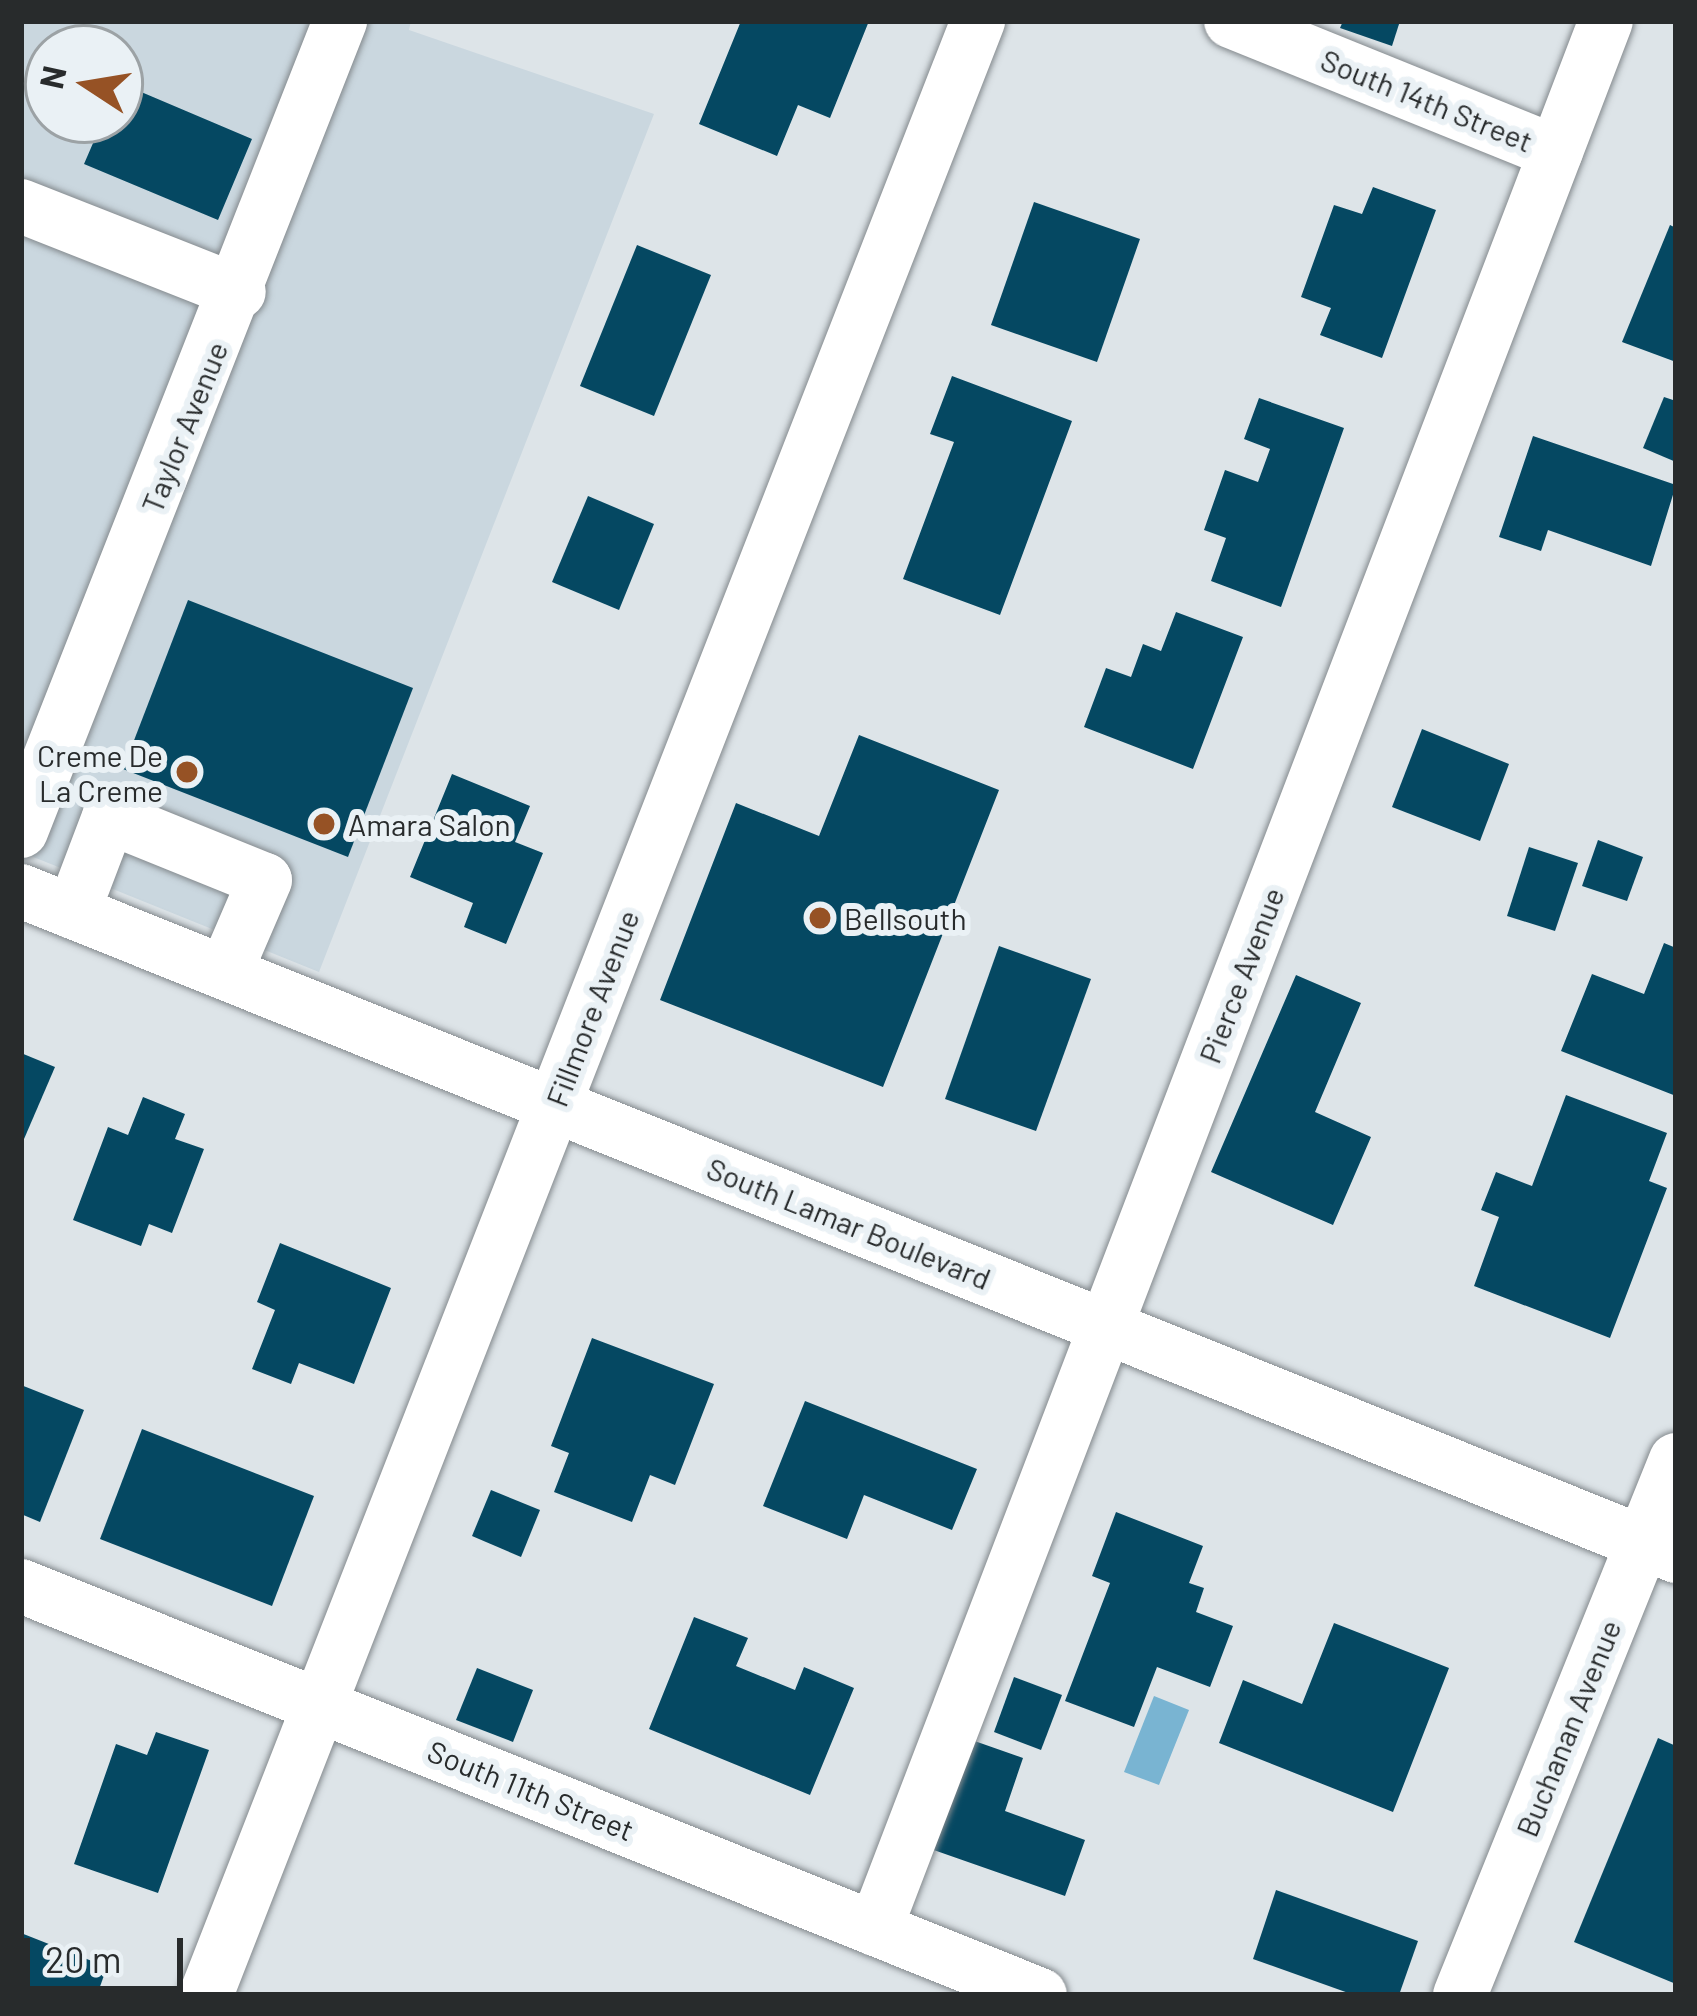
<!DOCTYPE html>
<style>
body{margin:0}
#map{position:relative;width:1697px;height:2016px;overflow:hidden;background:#dde4e8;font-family:Barlow,sans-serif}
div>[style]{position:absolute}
.built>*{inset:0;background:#cad7df}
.water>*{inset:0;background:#79b4d2}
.building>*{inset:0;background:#054862}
.roads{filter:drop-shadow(0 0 3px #848a8e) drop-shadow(0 0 3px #848a8e)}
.minor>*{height:54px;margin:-27px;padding:0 27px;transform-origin:27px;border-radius:27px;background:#fff}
.dots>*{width:33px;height:33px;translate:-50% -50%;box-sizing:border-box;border:6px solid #eaf1f5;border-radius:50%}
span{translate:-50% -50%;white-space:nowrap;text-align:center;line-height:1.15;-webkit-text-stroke:12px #eaf1f5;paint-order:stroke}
.street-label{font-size:30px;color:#282b2c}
.poi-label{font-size:30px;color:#282b2c}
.right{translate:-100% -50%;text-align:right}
.left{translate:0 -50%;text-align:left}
.frame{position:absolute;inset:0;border:24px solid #282b2c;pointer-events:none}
.north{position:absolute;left:24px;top:24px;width:120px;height:120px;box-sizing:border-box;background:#eaf1f5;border:3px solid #9ca2a5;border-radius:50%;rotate:282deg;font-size:33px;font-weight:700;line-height:48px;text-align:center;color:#282b2c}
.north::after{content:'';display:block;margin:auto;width:42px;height:54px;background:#965225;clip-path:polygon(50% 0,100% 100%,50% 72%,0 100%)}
.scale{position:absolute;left:24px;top:1938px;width:159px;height:54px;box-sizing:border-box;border:6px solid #282b2c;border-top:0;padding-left:15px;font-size:36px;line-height:42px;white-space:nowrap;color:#282b2c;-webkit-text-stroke:9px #eaf1f5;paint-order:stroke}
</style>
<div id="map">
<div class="built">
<div style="clip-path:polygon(evenodd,21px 21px,411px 21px,409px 30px,654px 114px,319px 972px,21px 852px,21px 21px,48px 48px,120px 48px,120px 120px,48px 120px,48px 48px)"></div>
</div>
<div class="water">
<div style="clip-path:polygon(1154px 1696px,1189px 1710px,1159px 1785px,1124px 1772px)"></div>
</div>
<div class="building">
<div style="clip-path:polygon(741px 21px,869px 21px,830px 118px,798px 105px,777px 156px,699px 124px)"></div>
<div style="clip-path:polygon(1343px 21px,1400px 21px,1392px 46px,1340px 28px)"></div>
<div style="clip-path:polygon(120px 83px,252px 139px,218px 220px,84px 164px,103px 120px,120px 120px)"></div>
<div style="clip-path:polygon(1373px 187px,1436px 210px,1382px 358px,1320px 335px,1331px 308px,1301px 297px,1334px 205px,1362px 214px)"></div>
<div style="clip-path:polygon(1034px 202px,1140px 239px,1097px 362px,991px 325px)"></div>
<div style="clip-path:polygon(1670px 225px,1676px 228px,1676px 362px,1622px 342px)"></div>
<div style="clip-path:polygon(637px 245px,711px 275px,654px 416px,580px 386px)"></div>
<div style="clip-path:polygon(952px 376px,1072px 421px,1000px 615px,903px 579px,954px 442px,930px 434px)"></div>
<div style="clip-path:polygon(1664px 397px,1676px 401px,1676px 462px,1643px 448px)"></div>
<div style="clip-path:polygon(1259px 398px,1344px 428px,1281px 607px,1211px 581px,1226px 538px,1204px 530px,1225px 470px,1258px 482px,1270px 449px,1244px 439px)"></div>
<div style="clip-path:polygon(1533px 436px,1676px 485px,1651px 566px,1548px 530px,1541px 551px,1499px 537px)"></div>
<div style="clip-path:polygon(588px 496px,654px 524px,619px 610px,552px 582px)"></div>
<div style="clip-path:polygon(188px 600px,413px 688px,348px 857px,123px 769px)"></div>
<div style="clip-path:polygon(1176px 612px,1243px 637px,1193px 769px,1084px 727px,1106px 668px,1131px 677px,1143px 644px,1161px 651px)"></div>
<div style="clip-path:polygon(1422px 729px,1509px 764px,1480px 841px,1392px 807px)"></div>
<div style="clip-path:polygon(859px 735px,999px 790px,883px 1087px,660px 1000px,736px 803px,819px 836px)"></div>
<div style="clip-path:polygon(452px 774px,530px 806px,515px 842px,543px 853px,506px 944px,464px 927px,473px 903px,410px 877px)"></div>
<div style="clip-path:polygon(1598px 840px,1643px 857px,1627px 901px,1582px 886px)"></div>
<div style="clip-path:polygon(1529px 847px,1578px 863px,1555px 931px,1507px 916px)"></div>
<div style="clip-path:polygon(1664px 943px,1676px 948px,1676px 1096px,1561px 1051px,1592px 974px,1644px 994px)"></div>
<div style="clip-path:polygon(999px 946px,1091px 979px,1036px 1131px,945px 1099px)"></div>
<div style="clip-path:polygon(1296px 975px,1361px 1003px,1315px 1112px,1371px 1137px,1333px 1225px,1211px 1172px)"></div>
<div style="clip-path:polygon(21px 1053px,55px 1067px,21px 1146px)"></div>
<div style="clip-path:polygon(1566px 1095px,1667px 1133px,1649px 1181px,1667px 1188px,1610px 1338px,1474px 1286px,1499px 1217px,1481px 1210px,1496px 1172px,1532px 1186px)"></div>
<div style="clip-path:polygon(143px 1097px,185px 1114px,175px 1139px,204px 1149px,172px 1233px,149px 1224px,141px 1246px,73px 1220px,108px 1127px,128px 1135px)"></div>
<div style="clip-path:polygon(280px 1243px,391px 1288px,354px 1384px,299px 1363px,291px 1384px,252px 1369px,275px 1310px,257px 1302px)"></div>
<div style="clip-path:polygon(592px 1338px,714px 1384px,675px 1485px,650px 1475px,632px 1522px,554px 1492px,569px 1453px,551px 1446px)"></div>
<div style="clip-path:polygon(21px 1385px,84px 1410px,40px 1522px,21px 1514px)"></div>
<div style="clip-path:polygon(805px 1401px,977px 1469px,952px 1530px,864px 1495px,847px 1539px,763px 1506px)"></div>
<div style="clip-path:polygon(142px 1429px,314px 1496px,272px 1606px,100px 1539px)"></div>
<div style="clip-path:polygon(491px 1490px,540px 1510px,521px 1557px,472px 1536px)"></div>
<div style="clip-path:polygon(1116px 1512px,1203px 1546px,1189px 1583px,1204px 1588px,1196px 1612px,1233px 1626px,1210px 1687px,1157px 1667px,1134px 1727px,1065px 1701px,1110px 1583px,1092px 1576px)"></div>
<div style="clip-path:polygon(694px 1617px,748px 1638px,736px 1666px,795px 1690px,804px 1667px,854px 1688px,810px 1795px,649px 1729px)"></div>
<div style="clip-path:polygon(1334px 1623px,1449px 1668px,1393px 1812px,1219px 1743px,1243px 1680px,1302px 1704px)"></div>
<div style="clip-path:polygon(477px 1668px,533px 1690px,513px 1742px,456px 1720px)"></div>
<div style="clip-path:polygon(1014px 1677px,1062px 1695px,1041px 1750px,994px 1732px)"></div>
<div style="clip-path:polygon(156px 1732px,209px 1750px,158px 1893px,74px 1864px,116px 1744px,147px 1755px)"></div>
<div style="clip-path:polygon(966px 1738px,1023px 1758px,1005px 1811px,1085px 1840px,1065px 1896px,928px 1848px)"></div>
<div style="clip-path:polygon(1658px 1738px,1676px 1746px,1676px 1984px,1574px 1942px)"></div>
<div style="clip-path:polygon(1276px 1890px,1418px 1941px,1399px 1995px,1354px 1995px,1253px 1959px)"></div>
<div style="clip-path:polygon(21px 1933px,107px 1967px,97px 1995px,21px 1995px)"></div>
</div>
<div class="roads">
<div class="minor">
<div style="left:1231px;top:21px;width:350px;rotate:22deg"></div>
<div style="left:21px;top:206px;width:234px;rotate:21.5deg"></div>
<div style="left:21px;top:831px;width:871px;rotate:-68.5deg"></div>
<div style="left:21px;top:891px;width:1784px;rotate:21.89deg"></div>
<div style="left:73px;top:912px;width:102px;rotate:-69.2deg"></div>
<div style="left:109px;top:817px;width:168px;rotate:22deg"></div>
<div style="left:265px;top:880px;width:101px;rotate:113.3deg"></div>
<div style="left:21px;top:1586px;width:1098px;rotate:21.87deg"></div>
<div style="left:875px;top:1929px;width:2043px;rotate:-69.04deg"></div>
<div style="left:206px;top:1995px;width:2120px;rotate:-68.64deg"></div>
<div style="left:1460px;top:1995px;width:577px;rotate:-68.01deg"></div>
</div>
</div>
<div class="dots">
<div style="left:187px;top:772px;background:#965225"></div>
<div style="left:324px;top:824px;background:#965225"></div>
<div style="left:820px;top:918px;background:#965225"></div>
</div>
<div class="street-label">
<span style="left:1427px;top:100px;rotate:22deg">South 14th Street</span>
<span style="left:184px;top:427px;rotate:-68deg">Taylor Avenue</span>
<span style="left:1241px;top:975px;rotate:-69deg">Pierce Avenue</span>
<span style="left:592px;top:1008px;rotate:-69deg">Fillmore Avenue</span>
<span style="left:849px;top:1223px;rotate:22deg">South Lamar Boulevard</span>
<span style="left:1568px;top:1728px;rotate:-68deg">Buchanan Avenue</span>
<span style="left:531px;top:1790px;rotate:22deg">South 11th Street</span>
</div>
<div class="poi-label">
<span class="right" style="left:163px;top:772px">Creme De<br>La Creme</span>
<span class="left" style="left:348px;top:824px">Amara Salon</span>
<span class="left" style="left:844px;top:918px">Bellsouth</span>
</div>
<div class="frame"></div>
<div class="north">N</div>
<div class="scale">20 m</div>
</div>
